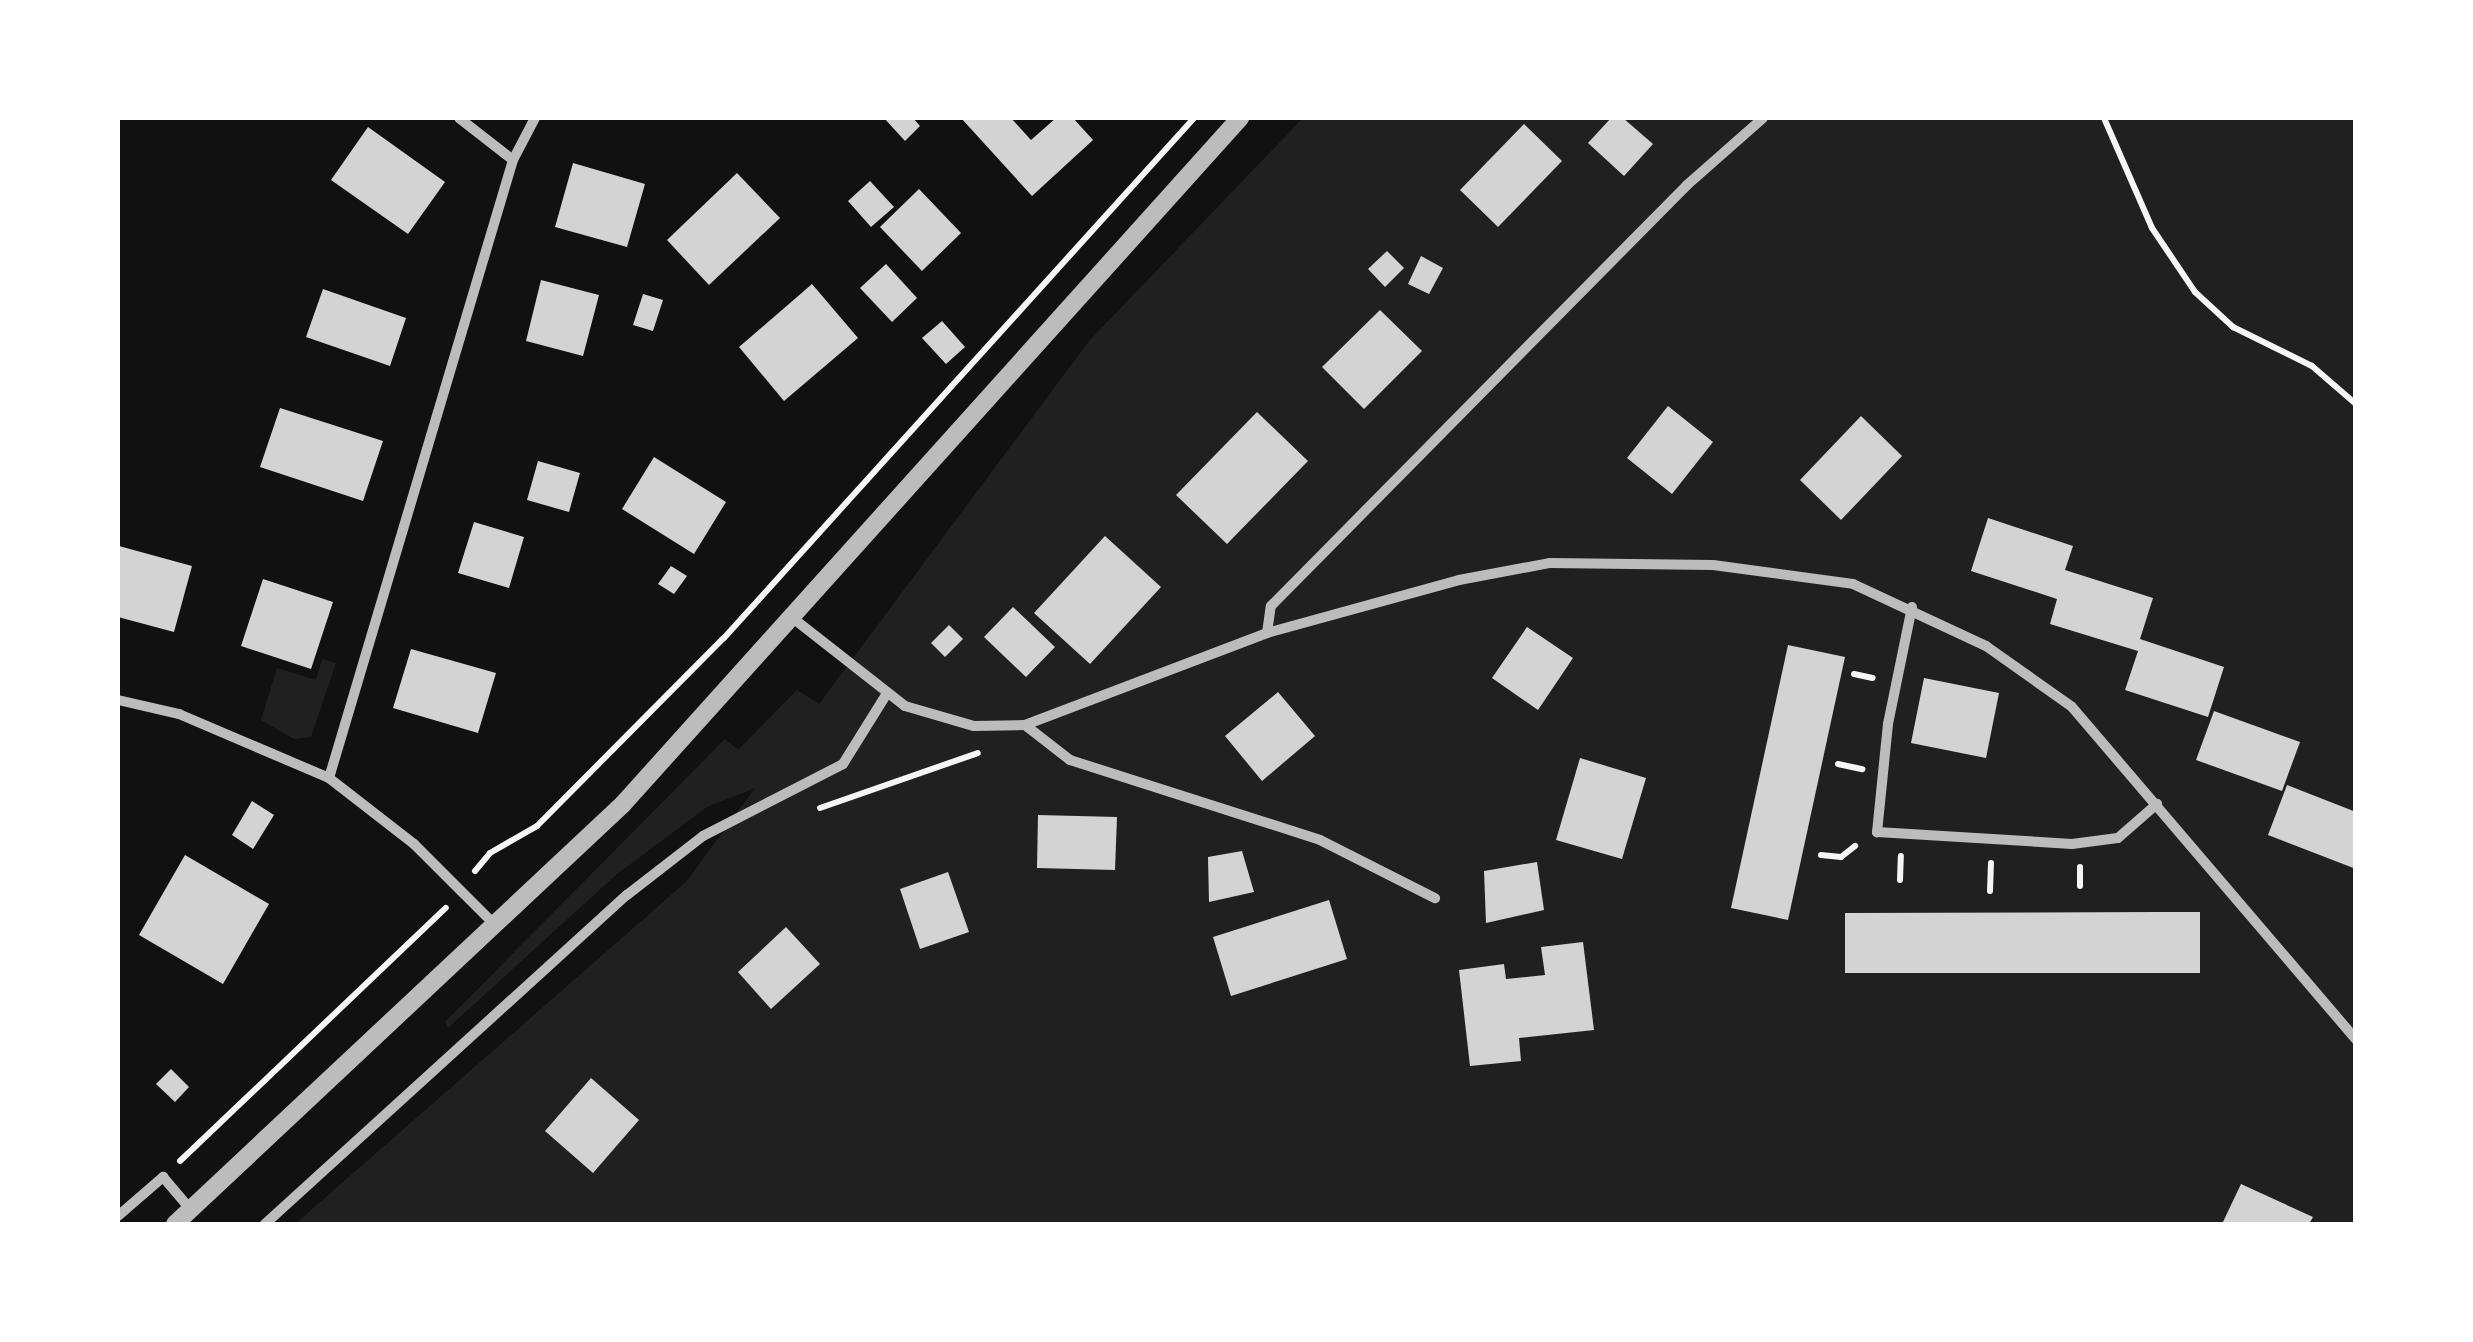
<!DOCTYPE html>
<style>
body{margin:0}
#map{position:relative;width:2473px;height:1342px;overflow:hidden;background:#111;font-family:Helvetica,sans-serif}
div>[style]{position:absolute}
.green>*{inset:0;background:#202020}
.building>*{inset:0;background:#d3d3d3}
.path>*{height:6px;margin:-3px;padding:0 3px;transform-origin:3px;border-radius:3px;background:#f5f5f5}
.minor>*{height:10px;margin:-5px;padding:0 5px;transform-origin:5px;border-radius:5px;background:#bcbcbc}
.tertiary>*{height:18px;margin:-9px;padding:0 9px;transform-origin:9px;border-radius:9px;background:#bcbcbc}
span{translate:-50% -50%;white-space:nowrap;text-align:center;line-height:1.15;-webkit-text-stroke:10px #fff;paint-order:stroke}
.frame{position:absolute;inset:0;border:120px solid #fff;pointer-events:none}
</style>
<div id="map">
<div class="green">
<div style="clip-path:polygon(1303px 118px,2355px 118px,2355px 1224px,295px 1224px,686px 882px,755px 788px,707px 807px,617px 874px,448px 1028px,445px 1022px,725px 739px,738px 750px,797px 690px,819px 704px,1089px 341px)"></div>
<div style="clip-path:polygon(322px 659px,336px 663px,311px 737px,294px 739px,261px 720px,277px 668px,316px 680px)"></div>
</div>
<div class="building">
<div style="clip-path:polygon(884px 118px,913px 118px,920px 126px,905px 141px)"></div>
<div style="clip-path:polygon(961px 118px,1011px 118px,1031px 140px,1056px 118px,1073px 118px,1093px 140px,1032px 196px)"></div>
<div style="clip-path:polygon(1611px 118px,1623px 118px,1653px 144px,1624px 176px,1588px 143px)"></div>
<div style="clip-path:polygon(1524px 124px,1562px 161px,1498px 227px,1460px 190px)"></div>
<div style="clip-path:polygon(368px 127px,445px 182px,408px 234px,331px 180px)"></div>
<div style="clip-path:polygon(573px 163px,645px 184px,627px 247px,555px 227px)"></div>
<div style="clip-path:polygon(737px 173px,780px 218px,709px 285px,667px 240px)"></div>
<div style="clip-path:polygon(870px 181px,894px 207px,871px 227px,848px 201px)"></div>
<div style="clip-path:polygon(919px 189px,961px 233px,922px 271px,880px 227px)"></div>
<div style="clip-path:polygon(1387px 251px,1404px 268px,1385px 287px,1368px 269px)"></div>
<div style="clip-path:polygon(1421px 256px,1443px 268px,1429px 294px,1408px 284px)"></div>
<div style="clip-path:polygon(886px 264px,917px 298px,892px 322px,860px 288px)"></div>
<div style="clip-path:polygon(541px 280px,599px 295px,583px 356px,526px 341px)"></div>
<div style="clip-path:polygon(812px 284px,858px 338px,784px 401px,739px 347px)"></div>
<div style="clip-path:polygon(323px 289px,406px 318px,390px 366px,306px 337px)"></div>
<div style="clip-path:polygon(643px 294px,663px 300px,653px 331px,633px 325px)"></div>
<div style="clip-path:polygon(1380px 310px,1422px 351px,1364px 409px,1322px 367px)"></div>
<div style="clip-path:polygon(942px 321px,965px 347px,946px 364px,922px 338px)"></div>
<div style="clip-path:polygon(1668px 406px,1713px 442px,1672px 494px,1627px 458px)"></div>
<div style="clip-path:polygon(280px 408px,383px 441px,363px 501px,260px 467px)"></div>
<div style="clip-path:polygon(1257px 412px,1308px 461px,1227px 544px,1176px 495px)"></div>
<div style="clip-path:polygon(1861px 416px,1902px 456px,1841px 520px,1800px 480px)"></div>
<div style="clip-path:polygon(654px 457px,726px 502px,694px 554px,622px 509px)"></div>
<div style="clip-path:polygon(538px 461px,580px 473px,569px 512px,527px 500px)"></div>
<div style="clip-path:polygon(1988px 518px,2073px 546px,2065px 570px,2153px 598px,2140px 639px,2224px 667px,2208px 717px,2125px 690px,2138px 651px,2050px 624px,2057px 599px,1971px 571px)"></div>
<div style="clip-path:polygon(474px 522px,524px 537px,509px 588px,458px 573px)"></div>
<div style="clip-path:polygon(1105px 536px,1161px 587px,1090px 664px,1034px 613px)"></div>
<div style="clip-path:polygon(119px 546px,192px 566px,174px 632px,118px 617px)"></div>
<div style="clip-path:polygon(671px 566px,687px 576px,674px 594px,658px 584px)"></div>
<div style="clip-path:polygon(263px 579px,333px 602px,311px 669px,241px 646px)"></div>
<div style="clip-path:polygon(1013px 607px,1055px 647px,1026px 677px,984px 637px)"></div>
<div style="clip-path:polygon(949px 625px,963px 639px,945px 657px,931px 643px)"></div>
<div style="clip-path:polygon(1527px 627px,1573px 658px,1538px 710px,1492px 678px)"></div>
<div style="clip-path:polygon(1788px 645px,1845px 657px,1788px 920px,1731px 908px)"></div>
<div style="clip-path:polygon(411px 649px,496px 673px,478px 733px,393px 708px)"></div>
<div style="clip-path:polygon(1924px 678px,1999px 693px,1986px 758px,1911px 743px)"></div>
<div style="clip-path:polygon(1278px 692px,1315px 736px,1262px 781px,1225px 736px)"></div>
<div style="clip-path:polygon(2214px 711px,2300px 742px,2282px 791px,2196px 760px)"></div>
<div style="clip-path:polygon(1580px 758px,1646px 778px,1622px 859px,1556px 840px)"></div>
<div style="clip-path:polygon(2287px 785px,2356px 812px,2356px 869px,2268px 835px)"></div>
<div style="clip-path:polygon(252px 801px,274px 815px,253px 849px,232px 835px)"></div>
<div style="clip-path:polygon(1038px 815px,1117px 817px,1115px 870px,1037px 868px)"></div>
<div style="clip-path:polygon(1242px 851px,1254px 892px,1209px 902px,1208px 857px)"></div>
<div style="clip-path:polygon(185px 855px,269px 904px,223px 984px,139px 935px)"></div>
<div style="clip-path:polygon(1537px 862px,1544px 910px,1486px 923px,1484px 871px)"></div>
<div style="clip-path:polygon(948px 872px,969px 932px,920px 949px,900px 889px)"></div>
<div style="clip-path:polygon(1329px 900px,1347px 959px,1231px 996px,1213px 937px)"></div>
<div style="clip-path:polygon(2158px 912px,2200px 912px,2200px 973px,1845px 973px,1845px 913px)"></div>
<div style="clip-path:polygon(786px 927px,820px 964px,771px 1009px,738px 972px)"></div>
<div style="clip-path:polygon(1583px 942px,1594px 1030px,1519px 1038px,1521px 1061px,1470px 1066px,1459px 970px,1504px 964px,1506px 979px,1545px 975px,1541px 947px)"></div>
<div style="clip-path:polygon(171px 1069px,189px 1087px,175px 1102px,156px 1084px)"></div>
<div style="clip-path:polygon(591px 1078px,639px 1120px,593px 1173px,545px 1131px)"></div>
<div style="clip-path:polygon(2241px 1184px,2313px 1217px,2309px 1224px,2222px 1224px)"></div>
</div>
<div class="path">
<div style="left:2104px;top:118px;width:120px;rotate:66.4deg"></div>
<div style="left:2152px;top:228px;width:77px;rotate:56.1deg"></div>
<div style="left:2195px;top:292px;width:52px;rotate:42.6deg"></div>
<div style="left:2233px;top:327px;width:88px;rotate:26.3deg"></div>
<div style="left:2312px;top:366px;width:58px;rotate:40.8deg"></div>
<div style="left:1854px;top:674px;width:19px;rotate:12deg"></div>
<div style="left:1838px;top:764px;width:25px;rotate:12deg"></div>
<div style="left:820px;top:808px;width:167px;rotate:-19.2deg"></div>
<div style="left:1821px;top:855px;width:20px;rotate:6deg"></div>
<div style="left:1841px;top:857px;width:18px;rotate:-38deg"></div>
<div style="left:475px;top:871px;width:23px;rotate:-50deg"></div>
<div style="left:490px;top:853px;width:54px;rotate:-29.9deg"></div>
<div style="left:537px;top:826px;width:265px;rotate:-45.2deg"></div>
<div style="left:724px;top:638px;width:701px;rotate:-47.89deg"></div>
<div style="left:1900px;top:880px;width:24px;rotate:-88deg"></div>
<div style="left:2080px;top:886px;width:19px;rotate:-90deg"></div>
<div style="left:1990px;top:891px;width:28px;rotate:-88deg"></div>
<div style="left:180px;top:1161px;width:367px;rotate:-43.6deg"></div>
</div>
<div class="minor">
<div style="left:459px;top:118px;width:68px;rotate:37.9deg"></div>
<div style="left:1912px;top:607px;width:119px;rotate:101.6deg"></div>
<div style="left:1888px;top:724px;width:109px;rotate:95.8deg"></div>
<div style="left:1877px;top:832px;width:195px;rotate:3.5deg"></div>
<div style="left:2072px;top:844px;width:46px;rotate:-7.4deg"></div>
<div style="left:2118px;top:838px;width:52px;rotate:-41.1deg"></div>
<div style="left:794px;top:619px;width:141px;rotate:38.1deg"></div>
<div style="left:905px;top:706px;width:72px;rotate:16.2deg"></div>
<div style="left:974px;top:726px;width:51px;rotate:-1.1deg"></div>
<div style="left:1025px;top:725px;width:259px;rotate:-20.8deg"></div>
<div style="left:1267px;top:633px;width:199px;rotate:-15.4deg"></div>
<div style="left:1459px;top:580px;width:93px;rotate:-10.6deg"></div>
<div style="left:1550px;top:563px;width:163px;rotate:0.7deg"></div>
<div style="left:1713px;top:565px;width:141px;rotate:7.7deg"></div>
<div style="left:1853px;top:584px;width:147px;rotate:25deg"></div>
<div style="left:1986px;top:646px;width:105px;rotate:35.3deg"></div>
<div style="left:2072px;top:707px;width:438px;rotate:49.5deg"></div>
<div style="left:1267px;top:633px;width:27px;rotate:-82deg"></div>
<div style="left:1271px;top:606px;width:592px;rotate:-45.34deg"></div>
<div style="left:1687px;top:185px;width:101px;rotate:-41.4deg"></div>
<div style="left:118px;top:700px;width:63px;rotate:12.9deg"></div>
<div style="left:179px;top:714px;width:163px;rotate:23.1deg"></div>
<div style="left:329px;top:778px;width:108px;rotate:37.8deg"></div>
<div style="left:414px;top:844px;width:115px;rotate:45deg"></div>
<div style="left:1025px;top:725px;width:57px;rotate:37.9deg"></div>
<div style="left:1070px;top:760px;width:262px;rotate:17.7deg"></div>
<div style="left:1320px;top:840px;width:129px;rotate:26.8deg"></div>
<div style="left:329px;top:778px;width:645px;rotate:-73.42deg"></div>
<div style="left:513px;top:160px;width:47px;rotate:-62.4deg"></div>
<div style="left:118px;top:1216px;width:60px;rotate:-40.9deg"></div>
<div style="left:163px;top:1177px;width:43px;rotate:49.7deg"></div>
<div style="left:265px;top:1224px;width:489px;rotate:-42.3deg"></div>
<div style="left:627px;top:895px;width:96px;rotate:-37.8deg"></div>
<div style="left:703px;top:836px;width:157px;rotate:-27.2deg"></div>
<div style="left:843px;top:764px;width:81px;rotate:-58.1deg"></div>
</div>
<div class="tertiary">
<div style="left:175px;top:1224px;width:614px;rotate:-43.15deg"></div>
<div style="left:623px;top:804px;width:923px;rotate:-48.03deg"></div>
</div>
<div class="frame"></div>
</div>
